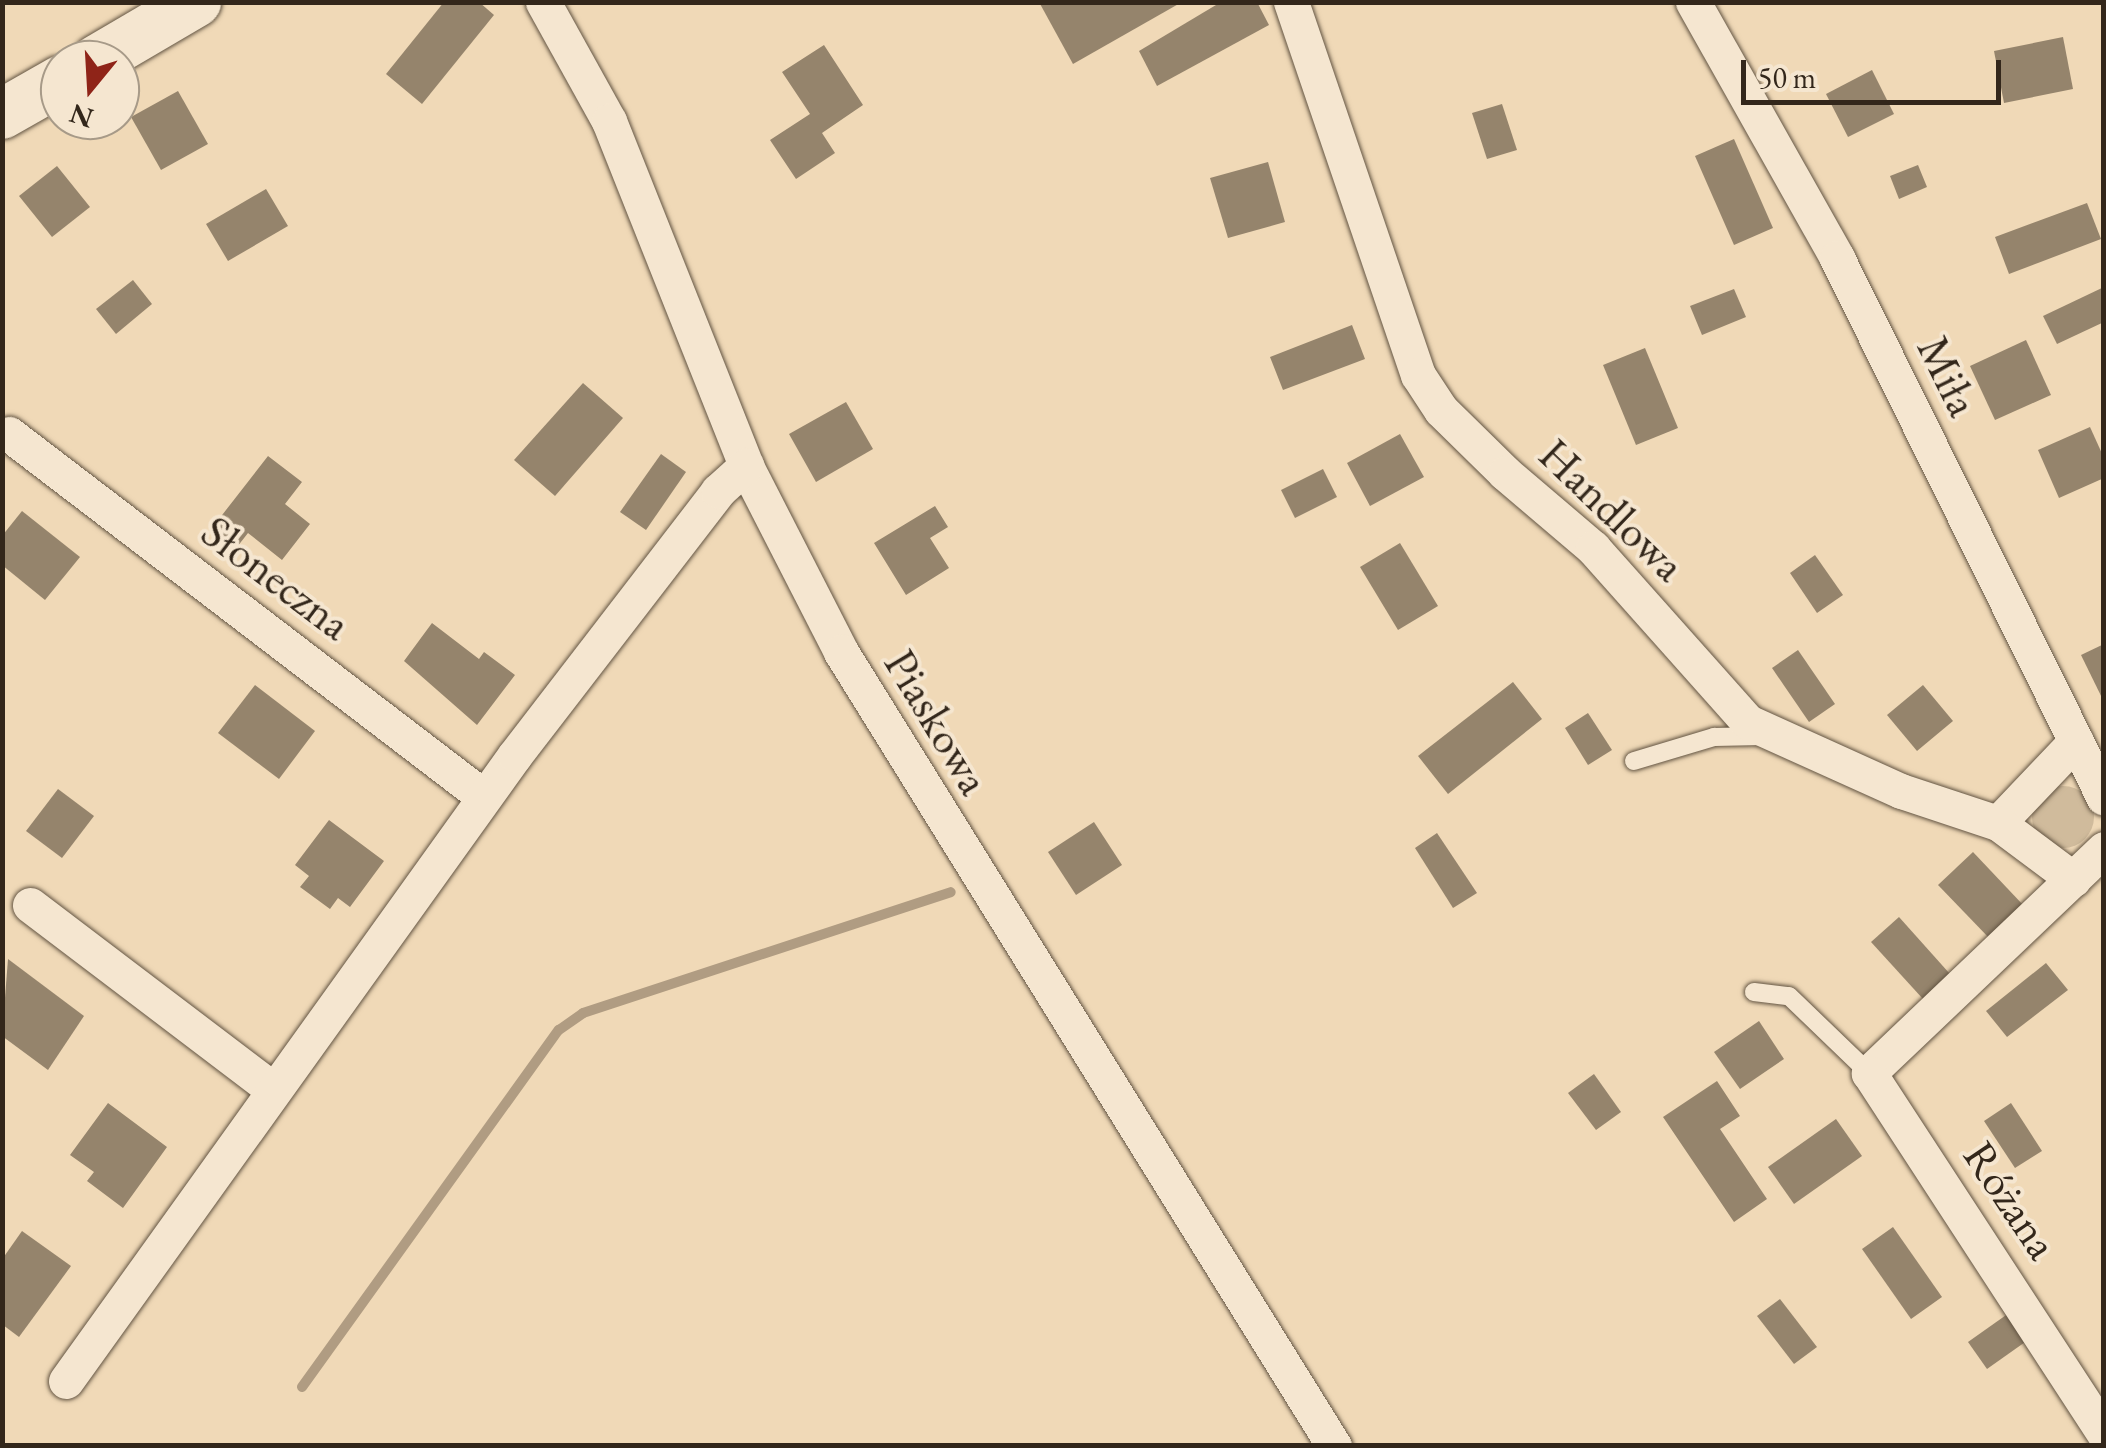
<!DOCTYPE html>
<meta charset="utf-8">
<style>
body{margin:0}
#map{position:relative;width:2106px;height:1448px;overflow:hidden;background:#f0d9b7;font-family:"EB Garamond",serif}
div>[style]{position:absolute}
.green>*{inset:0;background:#d0bb9c}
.round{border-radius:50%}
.stream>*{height:10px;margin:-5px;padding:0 5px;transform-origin:5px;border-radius:5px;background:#b09c82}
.building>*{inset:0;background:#95846c}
.roads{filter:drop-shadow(0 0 2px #625442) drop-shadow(0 0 2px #625442)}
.lane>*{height:18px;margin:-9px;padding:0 9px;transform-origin:9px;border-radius:9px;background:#f5e6d0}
.street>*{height:35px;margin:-17.5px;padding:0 17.5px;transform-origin:17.5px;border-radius:17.5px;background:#f5e6d0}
.secondary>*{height:50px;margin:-25px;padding:0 25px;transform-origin:25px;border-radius:25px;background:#f5e6d0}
span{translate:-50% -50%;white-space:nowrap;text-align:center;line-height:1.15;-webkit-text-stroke:8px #f5e6d0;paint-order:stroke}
.street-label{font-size:45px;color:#33271b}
.frame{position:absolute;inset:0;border:5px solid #33271b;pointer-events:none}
.north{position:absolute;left:40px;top:40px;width:100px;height:100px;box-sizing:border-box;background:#f5e6d0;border:2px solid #a79a88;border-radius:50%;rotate:198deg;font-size:28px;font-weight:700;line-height:40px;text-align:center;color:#33271b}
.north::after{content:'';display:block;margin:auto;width:35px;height:45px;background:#8f2418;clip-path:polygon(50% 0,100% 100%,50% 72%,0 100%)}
.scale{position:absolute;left:1741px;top:60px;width:260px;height:45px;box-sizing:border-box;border:5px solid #33271b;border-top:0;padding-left:12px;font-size:30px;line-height:35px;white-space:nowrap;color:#33271b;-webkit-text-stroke:8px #f5e6d0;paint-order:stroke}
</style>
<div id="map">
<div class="green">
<div class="round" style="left:2032px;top:786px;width:62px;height:62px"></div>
</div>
<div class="stream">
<div style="left:302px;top:1387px;width:440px;rotate:-54.3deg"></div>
<div style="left:559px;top:1030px;width:29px;rotate:-35deg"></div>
<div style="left:583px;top:1013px;width:387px;rotate:-18.2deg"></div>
</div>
<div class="building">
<div style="clip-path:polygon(444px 2px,479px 2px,494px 15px,422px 104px,386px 74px)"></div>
<div style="clip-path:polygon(1039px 2px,1182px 2px,1073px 64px)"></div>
<div style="clip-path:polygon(1221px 2px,1257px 2px,1269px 25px,1157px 86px,1139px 51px)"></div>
<div style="clip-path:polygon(2063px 37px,2073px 89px,2004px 103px,1994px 51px)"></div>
<div style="clip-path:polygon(824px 45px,863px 105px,822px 133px,835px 153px,796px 179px,770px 140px,810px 114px,782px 72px)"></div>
<div style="clip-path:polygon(1872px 70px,1894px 114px,1848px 137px,1826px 94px)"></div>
<div style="clip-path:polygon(178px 91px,208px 144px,161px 170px,131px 117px)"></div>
<div style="clip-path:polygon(1502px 104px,1517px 150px,1487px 159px,1472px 113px)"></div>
<div style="clip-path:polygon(1734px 139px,1773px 228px,1734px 245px,1695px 156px)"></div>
<div style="clip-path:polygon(1268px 162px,1285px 222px,1228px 238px,1210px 178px)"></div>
<div style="clip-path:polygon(1918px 165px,1927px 187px,1899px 199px,1890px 176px)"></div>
<div style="clip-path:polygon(57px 166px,90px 207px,52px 237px,19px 196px)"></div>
<div style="clip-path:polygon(266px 189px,288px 226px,228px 261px,206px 224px)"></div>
<div style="clip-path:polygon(2087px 203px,2101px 239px,2009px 274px,1995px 237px)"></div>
<div style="clip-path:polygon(133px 280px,152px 304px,116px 334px,96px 309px)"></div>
<div style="clip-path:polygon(2104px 287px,2104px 322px,2057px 344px,2043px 316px)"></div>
<div style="clip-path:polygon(1734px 289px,1746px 317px,1702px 335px,1690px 306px)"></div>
<div style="clip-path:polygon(1352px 325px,1365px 359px,1283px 390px,1270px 357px)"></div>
<div style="clip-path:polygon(2026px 340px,2051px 395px,1995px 420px,1970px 366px)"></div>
<div style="clip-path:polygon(1645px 348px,1678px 428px,1636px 445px,1603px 365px)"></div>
<div style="clip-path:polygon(583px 383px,623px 418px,555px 496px,514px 460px)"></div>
<div style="clip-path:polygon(846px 402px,873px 449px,816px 482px,789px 434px)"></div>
<div style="clip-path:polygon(2090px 427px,2104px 458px,2104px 478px,2059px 498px,2038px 450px)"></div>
<div style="clip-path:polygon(1400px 434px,1424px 477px,1370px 506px,1347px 463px)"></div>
<div style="clip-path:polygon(661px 454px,686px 472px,646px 530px,620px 512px)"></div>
<div style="clip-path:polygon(268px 456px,302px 482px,285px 504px,310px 524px,282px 560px,248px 533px,237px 547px,212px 528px)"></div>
<div style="clip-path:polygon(1323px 469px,1337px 497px,1295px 518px,1281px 490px)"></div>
<div style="clip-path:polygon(935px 506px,948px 527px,930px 538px,949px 568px,906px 595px,874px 543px)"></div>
<div style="clip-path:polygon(22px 511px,80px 557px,45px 600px,2px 565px,2px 536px)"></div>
<div style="clip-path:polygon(1400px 543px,1438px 606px,1398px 630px,1360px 567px)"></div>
<div style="clip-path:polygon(1815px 555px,1843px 595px,1817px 613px,1790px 573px)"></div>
<div style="clip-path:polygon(432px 623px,479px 659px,484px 652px,515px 675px,477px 725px,404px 661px)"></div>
<div style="clip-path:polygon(2104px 644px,2104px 702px,2081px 655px)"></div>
<div style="clip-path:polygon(1798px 650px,1835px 704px,1809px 722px,1772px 668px)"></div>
<div style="clip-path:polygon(1513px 682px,1542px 719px,1448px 794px,1418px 756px)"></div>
<div style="clip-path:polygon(255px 685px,315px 731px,279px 779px,218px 733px)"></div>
<div style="clip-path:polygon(1923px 685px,1953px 721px,1917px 751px,1887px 715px)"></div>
<div style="clip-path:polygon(1588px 713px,1612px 750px,1588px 765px,1565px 728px)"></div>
<div style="clip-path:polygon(58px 789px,94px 816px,62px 858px,26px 831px)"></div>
<div style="clip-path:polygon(329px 820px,384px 861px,350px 907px,338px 898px,330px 909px,300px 887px,309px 876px,295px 865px)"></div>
<div style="clip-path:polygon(1094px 822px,1122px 865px,1076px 895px,1048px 852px)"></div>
<div style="clip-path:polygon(1437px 833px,1477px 893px,1453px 908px,1415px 848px)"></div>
<div style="clip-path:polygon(1973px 852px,2025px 907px,1991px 940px,1938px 885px)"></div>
<div style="clip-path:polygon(1899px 917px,1950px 974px,1923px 999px,1871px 942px)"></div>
<div style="clip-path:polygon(8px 959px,84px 1016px,48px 1070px,2px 1036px)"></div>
<div style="clip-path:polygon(2046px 963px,2068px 990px,2007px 1037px,1986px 1011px)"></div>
<div style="clip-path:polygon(1759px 1021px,1784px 1059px,1740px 1089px,1714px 1052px)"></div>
<div style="clip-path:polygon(1594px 1074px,1621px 1112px,1596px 1130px,1568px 1093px)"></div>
<div style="clip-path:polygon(1717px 1081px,1740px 1116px,1720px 1129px,1767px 1199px,1734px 1222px,1663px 1117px)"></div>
<div style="clip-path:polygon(108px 1103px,167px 1147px,123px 1208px,87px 1181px,94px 1172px,70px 1155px)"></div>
<div style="clip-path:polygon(2011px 1103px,2042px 1151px,2015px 1168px,1984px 1121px)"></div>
<div style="clip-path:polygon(1836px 1119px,1862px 1156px,1794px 1204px,1768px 1167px)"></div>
<div style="clip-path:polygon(1893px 1227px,1942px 1297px,1911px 1319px,1862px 1249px)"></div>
<div style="clip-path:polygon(22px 1231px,71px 1266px,19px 1337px,3px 1325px,3px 1258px)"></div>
<div style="clip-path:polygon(1780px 1299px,1817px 1347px,1794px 1364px,1757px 1316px)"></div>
<div style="clip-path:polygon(2009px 1313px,2028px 1340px,1987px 1369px,1968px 1342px)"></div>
</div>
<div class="roads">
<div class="lane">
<div style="left:1634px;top:761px;width:84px;rotate:-16.7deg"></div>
<div style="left:1714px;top:737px;width:48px;rotate:-1.2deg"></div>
<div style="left:1754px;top:992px;width:35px;rotate:7deg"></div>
<div style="left:1789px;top:996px;width:111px;rotate:43.9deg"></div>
</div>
<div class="street">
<div style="left:543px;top:2px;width:136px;rotate:61deg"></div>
<div style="left:609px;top:121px;width:371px;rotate:68.3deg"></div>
<div style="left:746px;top:466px;width:209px;rotate:62.9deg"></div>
<div style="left:841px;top:652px;width:935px;rotate:58.16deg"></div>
<div style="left:1291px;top:2px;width:394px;rotate:71.2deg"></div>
<div style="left:1418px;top:375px;width:42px;rotate:56.7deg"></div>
<div style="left:1441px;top:410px;width:90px;rotate:44.5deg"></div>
<div style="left:1505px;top:473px;width:116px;rotate:40.4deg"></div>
<div style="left:1593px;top:548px;width:233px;rotate:48.3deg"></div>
<div style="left:1748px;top:722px;width:168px;rotate:24.3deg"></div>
<div style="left:1901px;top:791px;width:102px;rotate:18.3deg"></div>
<div style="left:1998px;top:823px;width:113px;rotate:-46.4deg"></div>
<div style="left:1693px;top:2px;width:294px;rotate:60.6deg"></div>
<div style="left:1837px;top:258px;width:602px;rotate:63.69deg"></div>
<div style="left:9px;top:434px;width:598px;rotate:37.39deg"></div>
<div style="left:1998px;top:823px;width:94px;rotate:36.7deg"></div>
<div style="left:2104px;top:849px;width:325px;rotate:136.4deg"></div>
<div style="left:1869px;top:1073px;width:430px;rotate:56.9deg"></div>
<div style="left:30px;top:905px;width:306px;rotate:37.2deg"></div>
<div style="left:66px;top:1381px;width:770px;rotate:-54.35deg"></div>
<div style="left:515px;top:755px;width:333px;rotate:-52.4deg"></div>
<div style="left:718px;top:491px;width:38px;rotate:-42deg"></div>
</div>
<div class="secondary">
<div style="left:97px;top:60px;width:115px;rotate:-30.4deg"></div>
<div style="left:2px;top:114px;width:67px;rotate:-29.6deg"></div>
</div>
</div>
<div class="street-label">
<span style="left:1948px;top:376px;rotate:64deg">Miła</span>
<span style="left:1612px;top:510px;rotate:44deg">Handlowa</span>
<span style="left:276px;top:578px;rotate:37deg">Słoneczna</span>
<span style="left:937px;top:722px;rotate:59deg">Piaskowa</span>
<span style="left:2011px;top:1200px;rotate:56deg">Różana</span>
</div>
<div class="frame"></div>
<div class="north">N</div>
<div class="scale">50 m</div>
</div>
